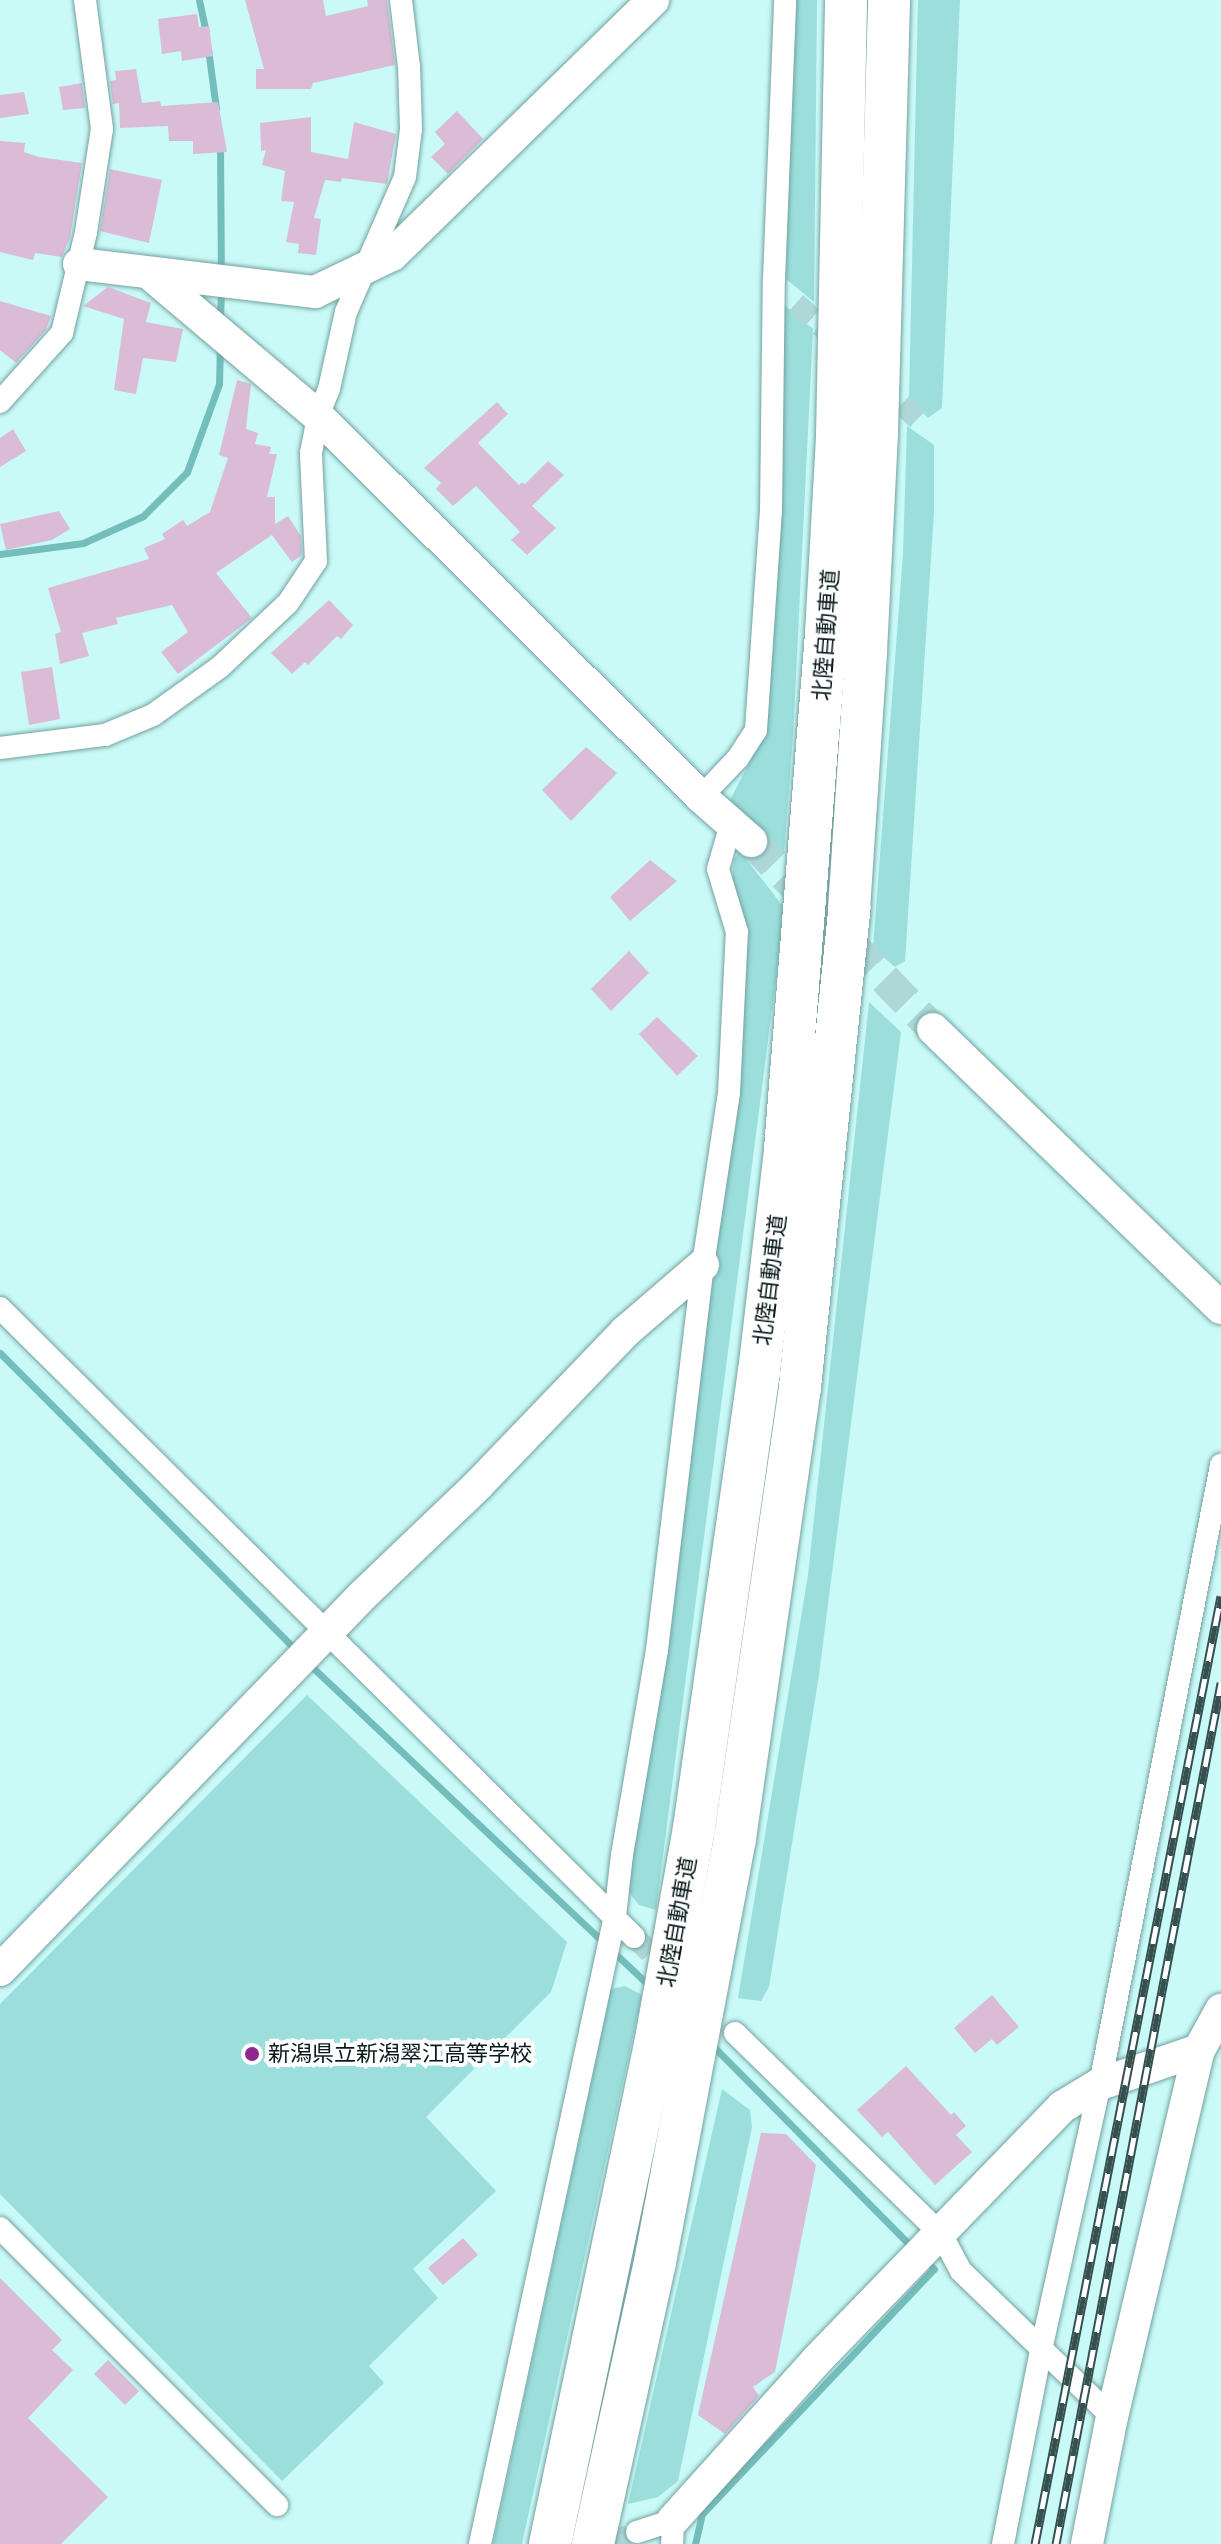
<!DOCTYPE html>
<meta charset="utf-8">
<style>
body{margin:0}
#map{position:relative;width:1221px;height:2544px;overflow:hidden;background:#cafaf8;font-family:"Archivo Narrow","Noto Sans JP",sans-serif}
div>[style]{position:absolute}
.green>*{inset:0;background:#9bdedc}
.stream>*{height:7px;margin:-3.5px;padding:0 3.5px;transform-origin:3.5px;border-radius:3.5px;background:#73bebc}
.building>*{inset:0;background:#dabcd7}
.street-tunnel>*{height:22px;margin-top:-11px;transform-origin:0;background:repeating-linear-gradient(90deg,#add8d7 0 22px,transparent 0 33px)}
.secondary-tunnel>*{height:32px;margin-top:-16px;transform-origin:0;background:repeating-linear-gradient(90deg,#add8d7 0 32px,transparent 0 48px)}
.roads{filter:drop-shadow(0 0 2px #73a19f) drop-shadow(0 0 2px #73a19f)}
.street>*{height:22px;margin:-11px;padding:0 11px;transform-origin:11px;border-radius:11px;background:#fff}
.secondary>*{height:32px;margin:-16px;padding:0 16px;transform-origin:16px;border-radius:16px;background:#fff}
.highway>*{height:42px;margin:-21px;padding:0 21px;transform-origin:21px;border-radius:21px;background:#fff}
.rail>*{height:9px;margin-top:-4.5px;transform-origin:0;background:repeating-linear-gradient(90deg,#fff 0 18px,#364f4f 0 36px);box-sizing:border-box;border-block:2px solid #364f4f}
.dots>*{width:22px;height:22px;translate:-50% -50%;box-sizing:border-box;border:4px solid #fff;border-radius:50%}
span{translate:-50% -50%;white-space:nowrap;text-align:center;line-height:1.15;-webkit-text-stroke:8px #fff;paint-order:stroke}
.street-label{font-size:22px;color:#081a1a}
.poi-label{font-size:22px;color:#081a1a}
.left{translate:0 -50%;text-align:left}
</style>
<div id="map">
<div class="green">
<div style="clip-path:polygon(794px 0,817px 0,814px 302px,786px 279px)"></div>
<div style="clip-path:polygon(918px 0,960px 0,942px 408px,928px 418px,909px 398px)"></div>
<div style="clip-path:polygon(781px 302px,813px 329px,793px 736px,784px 853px,730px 800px,764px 734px)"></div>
<div style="clip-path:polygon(907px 426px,934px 445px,934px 512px,905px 961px,895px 967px,873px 948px,903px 554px)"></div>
<div style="clip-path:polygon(740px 851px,785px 909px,656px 1910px,639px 1905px,627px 1890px,738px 1098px,749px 930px,732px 882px,734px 860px)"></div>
<div style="clip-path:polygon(869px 1002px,901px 1032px,819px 1675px,769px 1987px,761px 2001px,738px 1998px,808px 1575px)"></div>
<div style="clip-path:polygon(307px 1695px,567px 1942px,551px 1992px,426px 2117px,496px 2191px,413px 2269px,438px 2298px,369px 2366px,384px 2383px,282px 2481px,0 2194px,0 2004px)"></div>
<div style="clip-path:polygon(625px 1986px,642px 1995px,522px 2544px,493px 2544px,611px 1989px)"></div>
<div style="clip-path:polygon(722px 2089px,750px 2110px,752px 2127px,678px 2481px,658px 2497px,628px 2504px)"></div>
</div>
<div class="stream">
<div style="left:199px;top:0;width:34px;rotate:78deg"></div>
<div style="left:208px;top:49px;width:60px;rotate:82.3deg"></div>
<div style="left:220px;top:144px;width:128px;rotate:89.6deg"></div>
<div style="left:220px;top:320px;width:32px;rotate:-88deg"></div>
<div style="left:0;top:554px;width:84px;rotate:-7.5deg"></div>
<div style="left:83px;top:543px;width:66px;rotate:-24.2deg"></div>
<div style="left:143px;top:516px;width:62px;rotate:-45deg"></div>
<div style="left:187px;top:472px;width:94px;rotate:-70deg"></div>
<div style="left:219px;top:384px;width:40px;rotate:-88.6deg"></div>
<div style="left:0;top:1353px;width:422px;rotate:45.1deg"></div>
<div style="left:309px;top:1664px;width:472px;rotate:43.4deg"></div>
<div style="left:710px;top:2043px;width:289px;rotate:45.3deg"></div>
<div style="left:695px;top:2544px;width:31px;rotate:-77deg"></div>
<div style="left:702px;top:2514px;width:337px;rotate:-46.6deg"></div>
<div style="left:934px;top:2269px;width:14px;rotate:-135deg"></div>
</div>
<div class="building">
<div style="clip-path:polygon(245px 0,323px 0,326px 16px,368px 6px,367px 0,387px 0,395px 65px,313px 83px,311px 89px,256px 89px,256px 69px,264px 69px)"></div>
<div style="clip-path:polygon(197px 14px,199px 27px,209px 26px,213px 56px,182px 61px,181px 51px,162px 54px,158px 19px)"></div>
<div style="clip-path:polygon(136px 69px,142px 103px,160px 101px,161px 106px,218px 102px,227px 152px,193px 154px,193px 141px,169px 141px,168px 126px,120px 128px,119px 103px,113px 104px,110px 81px,116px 80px,115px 71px)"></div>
<div style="clip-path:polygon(82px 83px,85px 108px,63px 110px,59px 87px)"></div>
<div style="clip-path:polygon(24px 92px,29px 114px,0 118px,0 95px)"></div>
<div style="clip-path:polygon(457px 111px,483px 139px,448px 174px,431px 157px,445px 144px,435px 132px)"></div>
<div style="clip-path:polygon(311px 117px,311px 152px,348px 159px,354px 122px,396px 134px,387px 184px,342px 178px,341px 182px,325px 180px,314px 218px,321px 219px,316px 255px,298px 253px,299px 244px,286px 242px,294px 202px,281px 201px,285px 171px,262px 165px,266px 150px,261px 151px,260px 123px)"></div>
<div style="clip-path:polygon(0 141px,25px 143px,24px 152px,39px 157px,82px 163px,70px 238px,62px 257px,35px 253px,33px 260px,0 252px)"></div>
<div style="clip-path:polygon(110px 169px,162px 180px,149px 243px,100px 231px)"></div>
<div style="clip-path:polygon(108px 287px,151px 303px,146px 322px,183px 329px,176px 362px,143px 358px,136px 394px,114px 390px,124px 319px,83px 306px)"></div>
<div style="clip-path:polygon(0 301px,51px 316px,46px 330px,16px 363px,0 350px)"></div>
<div style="clip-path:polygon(237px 380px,251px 384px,246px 429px,258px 433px,255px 444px,271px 447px,269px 454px,277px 454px,267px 497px,275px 497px,275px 524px,288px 516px,301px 536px,302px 555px,292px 562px,272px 535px,216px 573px,252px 618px,178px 674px,161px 652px,188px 632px,172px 605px,116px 618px,118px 624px,82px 633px,89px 656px,60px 664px,55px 634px,61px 632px,48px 588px,149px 559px,144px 548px,165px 539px,162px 534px,183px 520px,187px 526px,210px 512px,228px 458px,219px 455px)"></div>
<div style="clip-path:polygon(497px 402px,508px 414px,478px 443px,519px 485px,522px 482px,525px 484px,548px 461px,564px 475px,532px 506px,556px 528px,527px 555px,511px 540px,520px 532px,476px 486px,453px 506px,436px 489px,441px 483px,424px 468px)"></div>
<div style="clip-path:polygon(13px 429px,26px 451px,0 467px,0 438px)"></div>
<div style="clip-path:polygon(59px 511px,70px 529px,52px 540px,6px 550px,0 524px)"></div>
<div style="clip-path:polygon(329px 600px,353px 625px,341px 639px,337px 636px,308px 665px,305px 662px,292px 674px,271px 653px)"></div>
<div style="clip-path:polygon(52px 667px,60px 719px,29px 725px,21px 672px)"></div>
<div style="clip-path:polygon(586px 747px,617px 773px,571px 821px,542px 790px)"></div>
<div style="clip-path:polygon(650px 860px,677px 881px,630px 921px,610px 897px)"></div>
<div style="clip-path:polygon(629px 951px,649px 973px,611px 1011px,591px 989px)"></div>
<div style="clip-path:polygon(657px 1017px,698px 1056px,677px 1076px,639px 1034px)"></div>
<div style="clip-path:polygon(992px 1995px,1019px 2027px,997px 2045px,992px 2039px,975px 2053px,954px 2028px)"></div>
<div style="clip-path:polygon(906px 2066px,951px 2115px,954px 2112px,966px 2126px,956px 2135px,972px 2152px,935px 2185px,888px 2132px,882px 2137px,857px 2110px)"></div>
<div style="clip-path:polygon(761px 2133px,786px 2134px,816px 2165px,775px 2372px,753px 2387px,759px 2396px,725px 2434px,698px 2415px)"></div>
<div style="clip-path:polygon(463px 2238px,478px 2255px,443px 2285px,428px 2268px)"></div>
<div style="clip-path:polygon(0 2278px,62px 2340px,52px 2350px,73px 2370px,28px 2418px,108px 2497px,61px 2544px,0 2544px)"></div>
<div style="clip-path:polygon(108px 2360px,139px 2391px,125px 2405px,94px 2374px)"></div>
</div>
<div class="street-tunnel">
<div style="left:796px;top:303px;width:59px;rotate:42.9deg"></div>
<div style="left:878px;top:381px;width:65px;rotate:43.8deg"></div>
<div style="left:634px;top:1937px;width:51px;rotate:43.4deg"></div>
<div style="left:608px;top:2544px;width:31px;rotate:-22deg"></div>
</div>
<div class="secondary-tunnel">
<div style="left:751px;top:841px;width:262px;rotate:45.9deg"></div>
</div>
<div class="roads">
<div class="street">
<div style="left:0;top:402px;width:93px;rotate:-48.1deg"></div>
<div style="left:62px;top:333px;width:104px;rotate:-76.6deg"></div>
<div style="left:86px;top:232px;width:104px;rotate:-81.2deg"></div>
<div style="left:102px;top:129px;width:130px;rotate:-97.5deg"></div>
<div style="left:0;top:748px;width:106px;rotate:-7.1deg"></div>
<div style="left:105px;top:735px;width:52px;rotate:-22.6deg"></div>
<div style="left:153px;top:715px;width:82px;rotate:-35.6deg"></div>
<div style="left:220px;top:667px;width:93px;rotate:-43.3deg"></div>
<div style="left:288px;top:603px;width:50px;rotate:-56.3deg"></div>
<div style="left:316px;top:561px;width:108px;rotate:-92.7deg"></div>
<div style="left:311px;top:453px;width:38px;rotate:-79deg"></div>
<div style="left:318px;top:416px;width:29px;rotate:-68deg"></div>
<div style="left:329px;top:389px;width:79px;rotate:-77.6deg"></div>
<div style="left:346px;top:312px;width:147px;rotate:-66.4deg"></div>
<div style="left:405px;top:177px;width:48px;rotate:-82.9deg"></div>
<div style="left:411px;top:129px;width:62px;rotate:-91.8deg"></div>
<div style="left:409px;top:67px;width:67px;rotate:-96.8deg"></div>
<div style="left:701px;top:797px;width:54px;rotate:-46.5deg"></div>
<div style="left:738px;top:758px;width:33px;rotate:-57deg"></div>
<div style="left:756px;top:730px;width:220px;rotate:-86.1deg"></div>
<div style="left:771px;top:511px;width:232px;rotate:-89.3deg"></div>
<div style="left:774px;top:279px;width:279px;rotate:-87.7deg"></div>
<div style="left:0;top:1308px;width:893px;rotate:44.77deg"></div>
<div style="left:735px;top:2033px;width:288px;rotate:44.3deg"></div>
<div style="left:941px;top:2234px;width:42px;rotate:61.6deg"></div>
<div style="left:961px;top:2271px;width:210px;rotate:44deg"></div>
<div style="left:0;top:2228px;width:392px;rotate:45deg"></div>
<div style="left:637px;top:2532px;width:38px;rotate:-18deg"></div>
<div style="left:673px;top:2520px;width:24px;rotate:92deg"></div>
<div style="left:480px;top:2544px;width:642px;rotate:-77.87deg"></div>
<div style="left:615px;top:1916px;width:61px;rotate:-83.5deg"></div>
<div style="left:622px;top:1855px;width:208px;rotate:-80.3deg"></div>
<div style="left:657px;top:1650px;width:388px;rotate:-83.2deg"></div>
<div style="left:703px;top:1265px;width:174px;rotate:-81.4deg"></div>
<div style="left:729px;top:1093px;width:161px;rotate:-87.2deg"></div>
<div style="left:737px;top:932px;width:66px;rotate:-106.8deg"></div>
<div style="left:718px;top:869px;width:47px;rotate:-73.9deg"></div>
<div style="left:1003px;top:2544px;width:198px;rotate:-78.9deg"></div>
<div style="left:1041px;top:2350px;width:272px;rotate:-77.5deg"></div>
<div style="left:1100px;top:2084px;width:631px;rotate:-78.94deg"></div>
</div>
<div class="secondary">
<div style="left:79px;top:264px;width:238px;rotate:6.8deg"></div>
<div style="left:315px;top:292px;width:85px;rotate:-25.7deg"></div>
<div style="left:392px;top:255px;width:365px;rotate:-44.3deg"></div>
<div style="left:150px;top:274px;width:220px;rotate:40.2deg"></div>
<div style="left:318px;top:416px;width:540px;rotate:44.85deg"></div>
<div style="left:701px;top:797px;width:67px;rotate:41.3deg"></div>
<div style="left:933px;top:1029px;width:401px;rotate:44.1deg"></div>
<div style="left:0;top:1970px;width:520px;rotate:-45.93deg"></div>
<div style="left:362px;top:1596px;width:161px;rotate:-43.7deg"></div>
<div style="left:478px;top:1485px;width:212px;rotate:-46.1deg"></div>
<div style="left:625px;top:1332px;width:103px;rotate:-40.7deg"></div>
<div style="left:673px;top:2520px;width:215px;rotate:-48deg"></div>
<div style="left:817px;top:2360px;width:352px;rotate:-45.9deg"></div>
<div style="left:1062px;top:2107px;width:44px;rotate:-31.2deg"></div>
<div style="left:1100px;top:2084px;width:105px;rotate:-19deg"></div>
<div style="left:1087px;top:2544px;width:129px;rotate:-78.9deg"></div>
<div style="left:1112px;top:2417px;width:377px;rotate:-76.7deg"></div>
<div style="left:1199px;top:2050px;width:46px;rotate:-61.2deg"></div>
</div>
<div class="highway">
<div style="left:550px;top:2544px;width:510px;rotate:-78.12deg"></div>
<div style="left:655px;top:2045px;width:220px;rotate:-79.8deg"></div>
<div style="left:694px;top:1828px;width:461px;rotate:-81.9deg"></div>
<div style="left:759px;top:1372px;width:225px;rotate:-83.3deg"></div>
<div style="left:785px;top:1149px;width:517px;rotate:-85.45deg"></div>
<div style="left:826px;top:634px;width:199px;rotate:-86.8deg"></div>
<div style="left:837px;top:435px;width:435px;rotate:-88.8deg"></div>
<div style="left:593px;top:2544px;width:289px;rotate:-77.6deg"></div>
<div style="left:655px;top:2262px;width:431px;rotate:-79.3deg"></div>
<div style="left:735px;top:1838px;width:456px;rotate:-81.8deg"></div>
<div style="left:800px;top:1387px;width:481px;rotate:-84.1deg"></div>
<div style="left:849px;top:909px;width:259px;rotate:-86.2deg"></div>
<div style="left:866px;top:651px;width:219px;rotate:-87.1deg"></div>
<div style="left:877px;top:432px;width:432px;rotate:-88.4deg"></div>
</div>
</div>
<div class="rail">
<div style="left:1035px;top:2544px;width:966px;rotate:-78.9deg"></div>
<div style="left:1056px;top:2544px;width:877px;rotate:-79.15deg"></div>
</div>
<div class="dots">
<div style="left:252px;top:2054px;background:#91288d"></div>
</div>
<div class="street-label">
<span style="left:826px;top:635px;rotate:-86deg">北陸自動車道</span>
<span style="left:770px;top:1280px;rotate:-83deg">北陸自動車道</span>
<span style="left:677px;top:1922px;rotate:-80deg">北陸自動車道</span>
</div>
<div class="poi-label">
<span class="left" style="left:268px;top:2054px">新潟県立新潟翠江高等学校</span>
</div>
</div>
